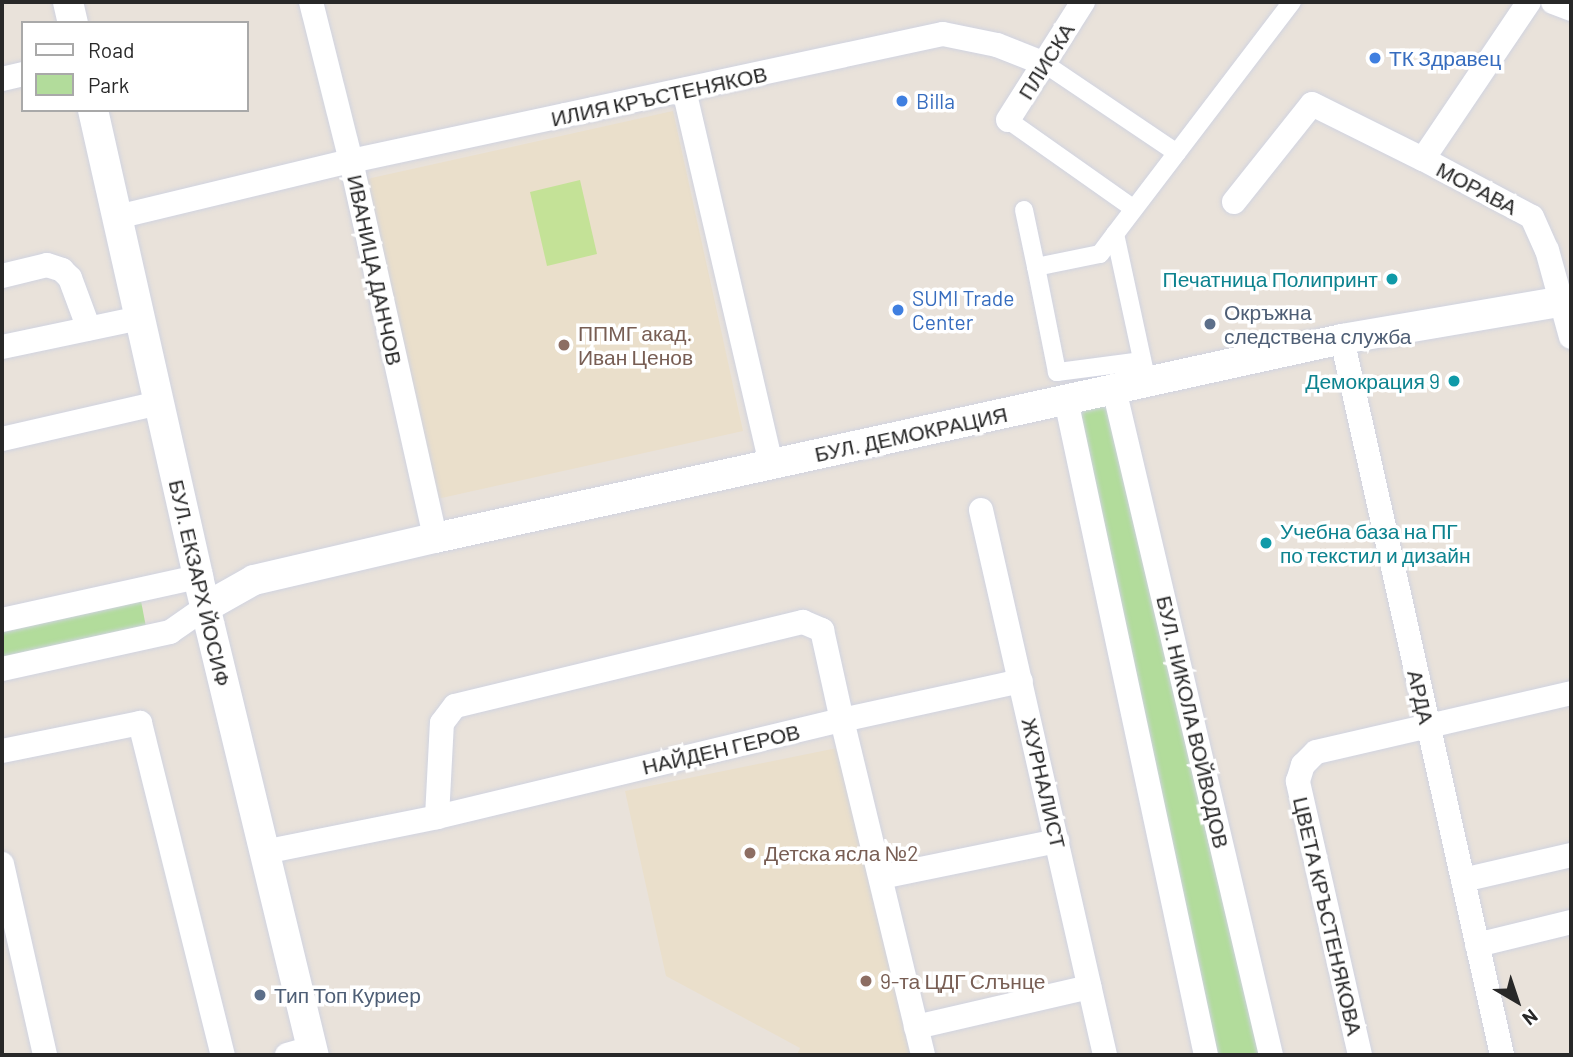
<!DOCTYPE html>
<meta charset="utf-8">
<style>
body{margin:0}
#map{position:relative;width:1573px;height:1057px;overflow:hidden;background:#e9e2da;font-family:Barlow,sans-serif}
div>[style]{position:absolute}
.education>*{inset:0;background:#eadfcb}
.green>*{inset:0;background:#b2dc9b}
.pitch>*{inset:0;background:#c4e297}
.roads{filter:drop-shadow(0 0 2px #d0d3e0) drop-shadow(0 0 2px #d0d3e0)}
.pedestrian>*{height:18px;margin:-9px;padding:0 9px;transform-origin:9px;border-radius:9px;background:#fff}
.minor>*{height:24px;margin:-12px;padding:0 12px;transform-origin:12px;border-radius:12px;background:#fff}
.tertiary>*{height:30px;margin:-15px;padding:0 15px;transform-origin:15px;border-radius:15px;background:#fff}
.dots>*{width:19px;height:19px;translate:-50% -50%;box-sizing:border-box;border:4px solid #fff;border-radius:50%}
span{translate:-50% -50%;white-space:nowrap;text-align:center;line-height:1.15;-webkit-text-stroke:7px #fff;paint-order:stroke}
.shop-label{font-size:21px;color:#366cbe}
.left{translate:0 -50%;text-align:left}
.street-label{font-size:21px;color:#282828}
.culture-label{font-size:21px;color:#0d838f}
.right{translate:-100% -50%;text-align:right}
.service-label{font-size:21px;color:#4e5e75}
.education-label{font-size:21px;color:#785e54}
.frame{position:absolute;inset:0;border:4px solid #282828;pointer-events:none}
.legend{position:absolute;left:21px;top:21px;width:228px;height:91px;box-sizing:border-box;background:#fff;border:2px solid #a9a9a9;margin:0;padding:9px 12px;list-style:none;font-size:21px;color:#282828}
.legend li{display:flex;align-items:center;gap:14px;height:35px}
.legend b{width:35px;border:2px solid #a9a9a9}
.north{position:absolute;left:1482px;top:966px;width:70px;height:70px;-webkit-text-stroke:5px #fff;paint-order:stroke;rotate:141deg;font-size:19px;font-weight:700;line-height:28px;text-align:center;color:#282828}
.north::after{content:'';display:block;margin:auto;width:24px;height:32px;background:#282828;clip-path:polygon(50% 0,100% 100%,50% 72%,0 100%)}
</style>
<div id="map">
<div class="education">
<div style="clip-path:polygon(673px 111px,743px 431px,437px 499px,367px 179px)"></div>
<div style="clip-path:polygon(837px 748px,877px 914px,910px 1055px,797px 1055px,800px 1048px,666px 976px,625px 791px)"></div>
</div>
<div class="green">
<div style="clip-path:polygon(1114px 389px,1272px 1055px,1216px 1055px,1066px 400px)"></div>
<div style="clip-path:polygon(141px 601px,146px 627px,2px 658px,2px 631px)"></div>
</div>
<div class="pitch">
<div style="clip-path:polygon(580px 180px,597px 254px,547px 266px,530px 192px)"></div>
</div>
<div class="roads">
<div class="pedestrian">
<div style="left:1045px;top:64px;width:159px;rotate:34deg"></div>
<div style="left:1008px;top:120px;width:154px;rotate:35.2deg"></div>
<div style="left:1024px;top:210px;width:58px;rotate:78.1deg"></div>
<div style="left:1115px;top:234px;width:292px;rotate:-52.7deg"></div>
<div style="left:1142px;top:361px;width:86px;rotate:172.6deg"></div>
<div style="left:1057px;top:372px;width:107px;rotate:-101.3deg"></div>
<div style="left:1036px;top:267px;width:65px;rotate:-11.5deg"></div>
<div style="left:1100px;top:254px;width:25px;rotate:-53deg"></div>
<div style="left:1115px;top:234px;width:151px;rotate:77.8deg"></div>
</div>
<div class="minor">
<div style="left:311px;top:2px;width:164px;rotate:75.9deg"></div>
<div style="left:351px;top:161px;width:386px;rotate:77.4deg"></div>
<div style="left:1553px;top:2px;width:19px;rotate:21deg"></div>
<div style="left:2px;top:79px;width:22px;rotate:-13deg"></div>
<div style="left:684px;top:90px;width:385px;rotate:76.9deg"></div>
<div style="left:1008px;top:120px;width:140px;rotate:-57.6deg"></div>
<div style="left:1423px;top:159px;width:123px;rotate:28deg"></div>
<div style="left:1532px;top:217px;width:36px;rotate:66deg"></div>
<div style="left:1547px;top:250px;width:90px;rotate:74.6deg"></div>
<div style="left:1234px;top:202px;width:125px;rotate:-51.5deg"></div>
<div style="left:1312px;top:104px;width:124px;rotate:26.4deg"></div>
<div style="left:1423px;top:159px;width:189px;rotate:-56deg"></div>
<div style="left:117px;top:217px;width:241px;rotate:-13.5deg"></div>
<div style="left:351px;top:161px;width:605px;rotate:-12.11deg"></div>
<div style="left:943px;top:34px;width:55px;rotate:11.5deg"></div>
<div style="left:997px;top:45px;width:52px;rotate:21.6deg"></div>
<div style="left:2px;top:276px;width:46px;rotate:-13.7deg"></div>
<div style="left:47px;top:265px;width:16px;rotate:18deg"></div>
<div style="left:62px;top:270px;width:11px;rotate:45deg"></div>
<div style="left:70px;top:278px;width:54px;rotate:69.6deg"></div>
<div style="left:1342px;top:339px;width:734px;rotate:77.4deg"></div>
<div style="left:2px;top:347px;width:141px;rotate:-11.9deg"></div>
<div style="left:1114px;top:389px;width:684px;rotate:76.74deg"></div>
<div style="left:1066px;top:400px;width:670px;rotate:77.94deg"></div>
<div style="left:2px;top:439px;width:161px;rotate:-12.9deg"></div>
<div style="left:981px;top:510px;width:559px;rotate:77.18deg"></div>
<div style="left:2px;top:620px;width:201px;rotate:-12.4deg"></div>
<div style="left:2px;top:669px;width:172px;rotate:-12.4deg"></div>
<div style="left:170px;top:632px;width:44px;rotate:-34.8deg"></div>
<div style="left:2px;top:751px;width:141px;rotate:-11.5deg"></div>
<div style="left:140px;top:723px;width:342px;rotate:76deg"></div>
<div style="left:437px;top:817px;width:94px;rotate:-87deg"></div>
<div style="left:442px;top:723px;width:21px;rotate:-53deg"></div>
<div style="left:455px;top:706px;width:358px;rotate:-13.6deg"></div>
<div style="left:803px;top:622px;width:21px;rotate:23deg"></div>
<div style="left:822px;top:630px;width:92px;rotate:77.5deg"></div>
<div style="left:842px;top:720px;width:183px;rotate:-12.3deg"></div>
<div style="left:264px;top:852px;width:177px;rotate:-11.4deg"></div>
<div style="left:437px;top:817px;width:416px;rotate:-13.5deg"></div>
<div style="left:842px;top:720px;width:345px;rotate:76.4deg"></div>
<div style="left:2px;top:864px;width:196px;rotate:77.3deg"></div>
<div style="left:881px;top:877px;width:180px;rotate:-11.6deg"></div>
<div style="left:1463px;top:880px;width:111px;rotate:-13deg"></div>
<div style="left:1477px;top:945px;width:97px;rotate:-13.7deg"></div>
<div style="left:916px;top:1027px;width:178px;rotate:-13deg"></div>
<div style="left:287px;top:1055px;width:26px;rotate:-16deg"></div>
<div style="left:1360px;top:1055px;width:281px;rotate:-102.8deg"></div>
<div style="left:1298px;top:781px;width:17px;rotate:-73deg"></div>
<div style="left:1303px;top:765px;width:18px;rotate:-45deg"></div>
<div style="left:1316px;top:752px;width:262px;rotate:-13deg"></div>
</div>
<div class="tertiary">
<div style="left:68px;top:2px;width:22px;rotate:77deg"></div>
<div style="left:93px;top:110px;width:479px;rotate:77.3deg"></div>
<div style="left:198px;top:577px;width:492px;rotate:76.4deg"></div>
<div style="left:206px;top:607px;width:55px;rotate:-29.4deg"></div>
<div style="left:254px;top:580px;width:186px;rotate:-13.1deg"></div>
<div style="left:435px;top:538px;width:929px;rotate:-12.37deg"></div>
<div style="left:1342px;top:339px;width:232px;rotate:-9.7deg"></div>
</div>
</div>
<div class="dots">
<div style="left:1375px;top:58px;background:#3f7fe0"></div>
<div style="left:902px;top:101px;background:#3f7fe0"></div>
<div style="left:1392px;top:279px;background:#0f9aa8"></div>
<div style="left:898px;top:310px;background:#3f7fe0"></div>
<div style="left:1210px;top:324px;background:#5c6f8a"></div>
<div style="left:564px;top:345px;background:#8d6e63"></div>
<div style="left:1454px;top:381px;background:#0f9aa8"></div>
<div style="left:1266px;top:543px;background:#0f9aa8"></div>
<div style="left:750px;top:853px;background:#8d6e63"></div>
<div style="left:866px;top:981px;background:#8d6e63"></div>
<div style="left:260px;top:995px;background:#5c6f8a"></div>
</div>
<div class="shop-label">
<span class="left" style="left:1389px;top:58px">ТК Здравец</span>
<span class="left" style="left:916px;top:101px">Billa</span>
<span class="left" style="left:912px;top:310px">SUMI Trade<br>Center</span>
</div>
<div class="street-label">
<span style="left:1046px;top:61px;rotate:-58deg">ПЛИСКА</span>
<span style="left:659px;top:96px;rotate:-12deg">ИЛИЯ КРЪСТЕНЯКОВ</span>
<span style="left:1477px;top:188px;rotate:28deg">МОРАВА</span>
<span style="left:375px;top:270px;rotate:78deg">ИВАНИЦА ДАНЧОВ</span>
<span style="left:911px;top:434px;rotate:-12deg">БУЛ. ДЕМОКРАЦИЯ</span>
<span style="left:200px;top:583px;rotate:77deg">БУЛ. ЕКЗАРХ ЙОСИФ</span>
<span style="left:1421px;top:697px;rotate:77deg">АРДА</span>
<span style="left:1193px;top:722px;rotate:77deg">БУЛ. НИКОЛА ВОЙВОДОВ</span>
<span style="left:721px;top:749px;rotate:-13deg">НАЙДЕН ГЕРОВ</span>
<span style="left:1044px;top:783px;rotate:77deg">ЖУРНАЛИСТ</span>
<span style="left:1328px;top:916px;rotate:77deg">ЦВЕТА КРЪСТЕНЯКОВА</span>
</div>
<div class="culture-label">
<span class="right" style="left:1378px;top:279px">Печатница Полипринт</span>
<span class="right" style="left:1440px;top:381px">Демокрация 9</span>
<span class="left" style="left:1280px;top:543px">Учебна база на ПГ<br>по текстил и дизайн</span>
</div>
<div class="service-label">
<span class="left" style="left:1224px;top:324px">Окръжна<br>следствена служба</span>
<span class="left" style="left:274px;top:995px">Тип Топ Куриер</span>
</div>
<div class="education-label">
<span class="left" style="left:578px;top:345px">ППМГ акад.<br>Иван Ценов</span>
<span class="left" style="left:764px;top:853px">Детска ясла №2</span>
<span class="left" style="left:880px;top:981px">9-та ЦДГ Слънце</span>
</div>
<div class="frame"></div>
<ul class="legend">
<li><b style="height:9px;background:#fff"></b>Road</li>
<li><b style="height:19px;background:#b2dc9b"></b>Park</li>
</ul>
<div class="north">N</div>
</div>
